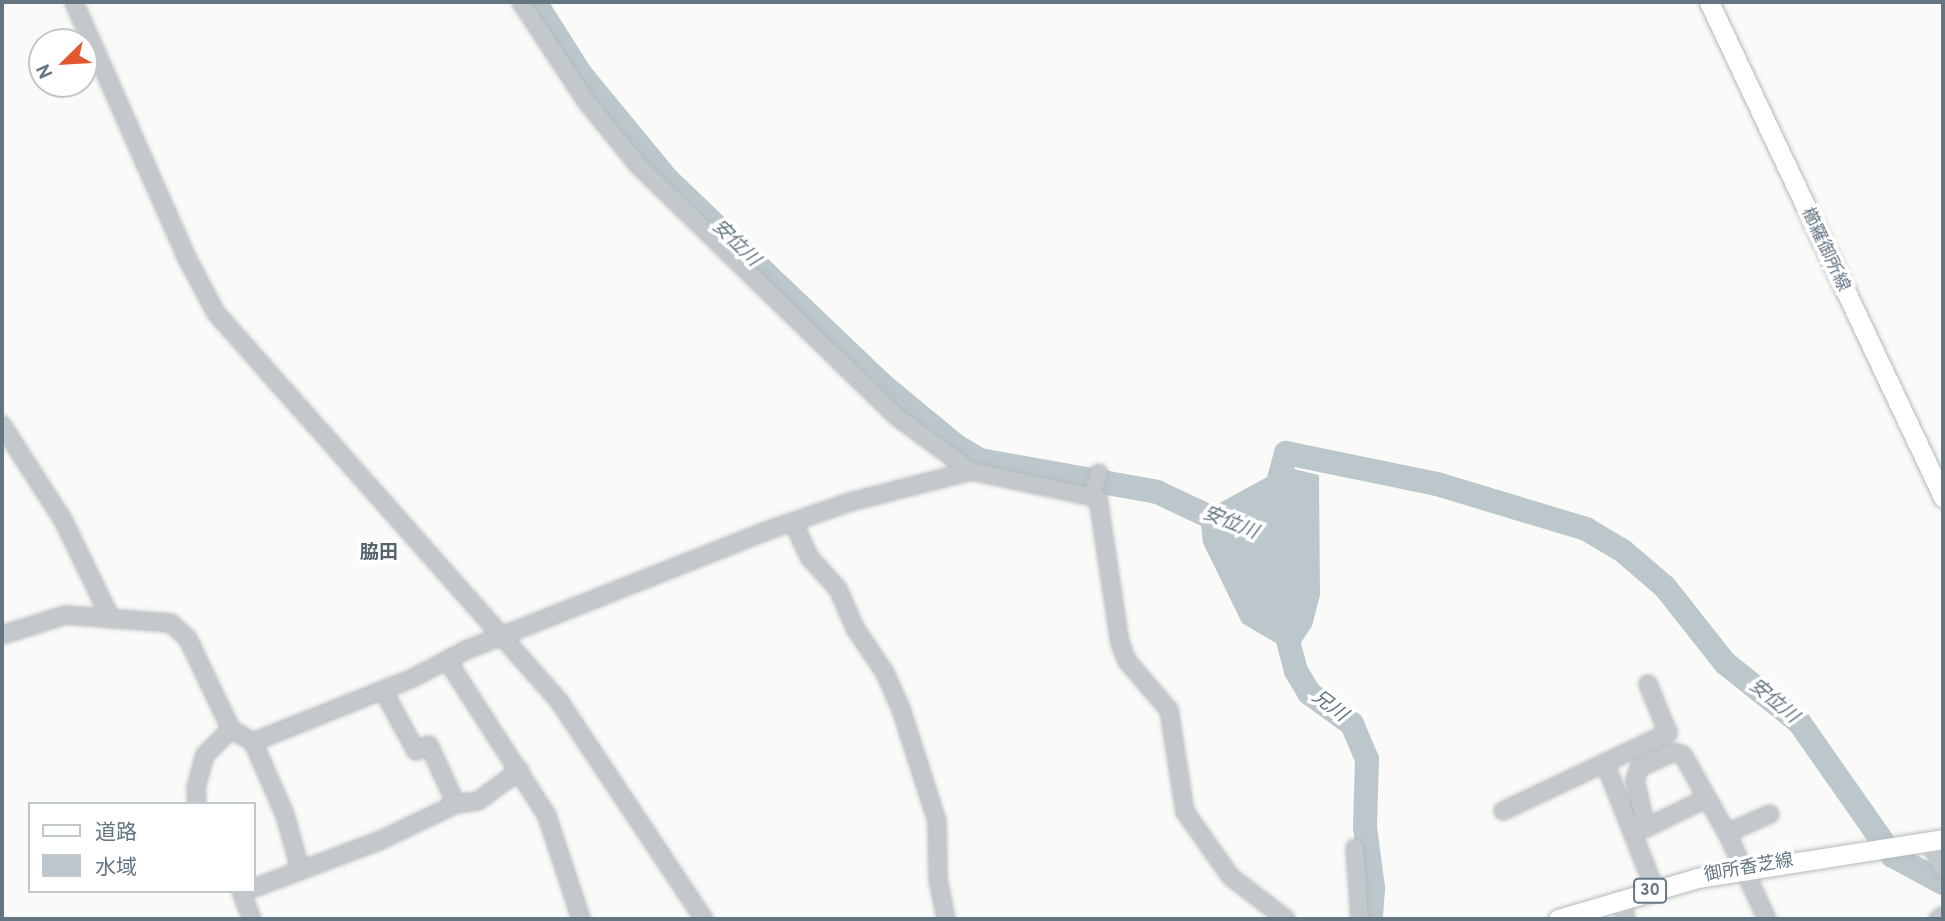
<!DOCTYPE html>
<meta charset="utf-8">
<style>
body{margin:0}
#map{position:relative;width:1945px;height:921px;overflow:hidden;background:#fafaf8;font-family:Overpass,"Noto Sans JP",sans-serif}
div>[style]{position:absolute}
.water>*{inset:0;background:#bbc7cb}
.river>*{height:24px;margin:-12px;padding:0 12px;transform-origin:12px;border-radius:12px;background:#bbc7cb}
.roads{filter:drop-shadow(0 0 2px #b5babe) drop-shadow(0 0 2px #b5babe)}
.minor>*{height:16px;margin:-8px;padding:0 8px;transform-origin:8px;border-radius:8px;background:#c3c8cc}
.major>*{height:19px;margin:-9.5px;padding:0 9.5px;transform-origin:9.5px;border-radius:9.5px;background:#fff}
span{translate:-50% -50%;white-space:nowrap;text-align:center;line-height:1.15;-webkit-text-stroke:7px #fff;paint-order:stroke}
.shield-label span{padding:2px 5px;background:#fff;border:2px solid;border-radius:5px;-webkit-text-stroke-width:0}
.shield-label{font-size:16px;color:#657683;font-weight:700}
.street-label{font-size:18px;color:#657683}
.water-label{font-size:19px;color:#60757c;font-style:italic}
.neighbourhood-label{font-size:19px;color:#57646e;font-weight:700}
.frame{position:absolute;inset:0;border:4px solid #657683;pointer-events:none}
.legend{position:absolute;left:28px;top:802px;width:228px;height:91px;box-sizing:border-box;background:#fff;border:2px solid #c1c8cd;margin:0;padding:9px 12px;list-style:none;font-size:21px;color:#657683}
.legend li{display:flex;align-items:center;gap:14px;height:35px}
.legend b{width:35px;border:2px solid #c1c8cd}
.north{position:absolute;left:28px;top:28px;width:70px;height:70px;box-sizing:border-box;background:#fff;border:2px solid #c1c8cd;border-radius:50%;rotate:246deg;font-size:19px;font-weight:700;line-height:28px;text-align:center;color:#657683}
.north::after{content:'';display:block;margin:auto;width:24px;height:32px;background:#e4572e;clip-path:polygon(50% 0,100% 100%,50% 72%,0 100%)}
</style>
<div id="map">
<div class="water">
<div style="clip-path:polygon(1285px 467px,1319px 475px,1320px 595px,1312px 626px,1300px 644px,1286px 649px,1242px 623px,1203px 543px,1201px 525px,1216px 505px)"></div>
</div>
<div class="river">
<div style="left:535px;top:2px;width:84px;rotate:57.6deg"></div>
<div style="left:580px;top:73px;width:137px;rotate:50.6deg"></div>
<div style="left:667px;top:179px;width:301px;rotate:43.7deg"></div>
<div style="left:885px;top:387px;width:91px;rotate:39.6deg"></div>
<div style="left:955px;top:445px;width:29px;rotate:31deg"></div>
<div style="left:980px;top:460px;width:180px;rotate:10.2deg"></div>
<div style="left:1157px;top:492px;width:87px;rotate:25.1deg"></div>
<div style="left:1273px;top:501px;width:50px;rotate:-74.8deg"></div>
<div style="left:1286px;top:453px;width:154px;rotate:11.6deg"></div>
<div style="left:1437px;top:484px;width:156px;rotate:16.8deg"></div>
<div style="left:1586px;top:529px;width:43px;rotate:30.7deg"></div>
<div style="left:1623px;top:551px;width:55px;rotate:40.6deg"></div>
<div style="left:1665px;top:587px;width:97px;rotate:51.7deg"></div>
<div style="left:1725px;top:663px;width:95px;rotate:38.6deg"></div>
<div style="left:1799px;top:722px;width:164px;rotate:55deg"></div>
<div style="left:1893px;top:856px;width:57px;rotate:28.4deg"></div>
<div style="left:1281px;top:614px;width:59px;rotate:75.3deg"></div>
<div style="left:1296px;top:671px;width:26px;rotate:59deg"></div>
<div style="left:1309px;top:693px;width:53px;rotate:35.8deg"></div>
<div style="left:1352px;top:724px;width:38px;rotate:67deg"></div>
<div style="left:1367px;top:759px;width:68px;rotate:91.7deg"></div>
<div style="left:1365px;top:827px;width:62px;rotate:82.5deg"></div>
<div style="left:1373px;top:888px;width:31px;rotate:94deg"></div>
</div>
<div class="roads">
<div class="minor">
<div style="left:74px;top:2px;width:280px;rotate:66.2deg"></div>
<div style="left:187px;top:258px;width:62px;rotate:62.2deg"></div>
<div style="left:216px;top:313px;width:518px;rotate:48.52deg"></div>
<div style="left:559px;top:701px;width:262px;rotate:56.4deg"></div>
<div style="left:521px;top:2px;width:118px;rotate:56.7deg"></div>
<div style="left:586px;top:101px;width:82px;rotate:50.9deg"></div>
<div style="left:638px;top:165px;width:360px;rotate:44.2deg"></div>
<div style="left:896px;top:416px;width:93px;rotate:36.3deg"></div>
<div style="left:971px;top:471px;width:130px;rotate:12deg"></div>
<div style="left:1098px;top:498px;width:147px;rotate:81.4deg"></div>
<div style="left:1120px;top:643px;width:19px;rotate:69deg"></div>
<div style="left:1127px;top:661px;width:65px;rotate:49.4deg"></div>
<div style="left:1169px;top:710px;width:103px;rotate:81.1deg"></div>
<div style="left:1185px;top:812px;width:80px;rotate:54.7deg"></div>
<div style="left:1231px;top:877px;width:69px;rotate:37.4deg"></div>
<div style="left:2px;top:425px;width:113px;rotate:57.3deg"></div>
<div style="left:63px;top:520px;width:110px;rotate:64.1deg"></div>
<div style="left:1092px;top:494px;width:22px;rotate:-72deg"></div>
<div style="left:793px;top:522px;width:40px;rotate:65deg"></div>
<div style="left:810px;top:558px;width:42px;rotate:47.9deg"></div>
<div style="left:838px;top:589px;width:43px;rotate:66.4deg"></div>
<div style="left:855px;top:628px;width:54px;rotate:56.3deg"></div>
<div style="left:885px;top:673px;width:39px;rotate:66deg"></div>
<div style="left:901px;top:709px;width:118px;rotate:72.2deg"></div>
<div style="left:937px;top:821px;width:58px;rotate:89deg"></div>
<div style="left:938px;top:879px;width:41px;rotate:78.7deg"></div>
<div style="left:2px;top:635px;width:66px;rotate:-17.6deg"></div>
<div style="left:65px;top:615px;width:106px;rotate:4.3deg"></div>
<div style="left:171px;top:623px;width:23px;rotate:43deg"></div>
<div style="left:188px;top:639px;width:100px;rotate:64.5deg"></div>
<div style="left:231px;top:729px;width:26px;rotate:31deg"></div>
<div style="left:253px;top:742px;width:172px;rotate:-21.8deg"></div>
<div style="left:413px;top:678px;width:60px;rotate:-27.8deg"></div>
<div style="left:466px;top:650px;width:326px;rotate:-21.6deg"></div>
<div style="left:769px;top:530px;width:86px;rotate:-19.1deg"></div>
<div style="left:850px;top:502px;width:125px;rotate:-14.4deg"></div>
<div style="left:447px;top:660px;width:185px;rotate:57.3deg"></div>
<div style="left:547px;top:816px;width:108px;rotate:71.7deg"></div>
<div style="left:383px;top:690px;width:69px;rotate:61.6deg"></div>
<div style="left:416px;top:751px;width:14px;rotate:-25deg"></div>
<div style="left:429px;top:745px;width:65px;rotate:65.4deg"></div>
<div style="left:253px;top:742px;width:80px;rotate:66.3deg"></div>
<div style="left:285px;top:815px;width:56px;rotate:74.5deg"></div>
<div style="left:1605px;top:763px;width:136px;rotate:68.5deg"></div>
<div style="left:1707px;top:798px;width:68px;rotate:153.8deg"></div>
<div style="left:1646px;top:828px;width:49px;rotate:-102.9deg"></div>
<div style="left:1635px;top:780px;width:13px;rotate:-72deg"></div>
<div style="left:1639px;top:768px;width:38px;rotate:-25deg"></div>
<div style="left:1673px;top:752px;width:10px;rotate:17deg"></div>
<div style="left:1683px;top:755px;width:49px;rotate:60.8deg"></div>
<div style="left:1707px;top:798px;width:40px;rotate:60.3deg"></div>
<div style="left:1727px;top:833px;width:95px;rotate:65.1deg"></div>
<div style="left:197px;top:804px;width:16px;rotate:-94deg"></div>
<div style="left:196px;top:788px;width:34px;rotate:-75deg"></div>
<div style="left:205px;top:755px;width:37px;rotate:-45deg"></div>
<div style="left:1503px;top:811px;width:183px;rotate:-25.3deg"></div>
<div style="left:1668px;top:733px;width:53px;rotate:-112.2deg"></div>
<div style="left:1727px;top:833px;width:47px;rotate:-23.8deg"></div>
<div style="left:1929px;top:841px;width:32px;rotate:64deg"></div>
<div style="left:1355px;top:848px;width:71px;rotate:86deg"></div>
<div style="left:254px;top:888px;width:136px;rotate:-20.7deg"></div>
<div style="left:381px;top:840px;width:83px;rotate:-25.6deg"></div>
<div style="left:456px;top:804px;width:22px;rotate:-8deg"></div>
<div style="left:478px;top:801px;width:52px;rotate:-36.4deg"></div>
<div style="left:241px;top:891px;width:30px;rotate:69deg"></div>
<div style="left:1621px;top:899px;width:21px;rotate:76deg"></div>
<div style="left:1938px;top:919px;width:6px;rotate:-31deg"></div>
</div>
<div class="major">
<div style="left:1709px;top:2px;width:548px;rotate:64.7deg"></div>
<div style="left:1558px;top:919px;width:145px;rotate:-16.4deg"></div>
<div style="left:1697px;top:878px;width:249px;rotate:-9deg"></div>
</div>
</div>
<div class="shield-label">
<span style="left:1650px;top:891px">30</span>
</div>
<div class="street-label">
<span style="left:1824px;top:250px;rotate:65deg">櫛羅御所線</span>
<span style="left:1749px;top:869px;rotate:-10deg">御所香芝線</span>
</div>
<div class="water-label">
<span style="left:735px;top:244px;rotate:44deg">安位川</span>
<span style="left:1230px;top:524px;rotate:22deg">安位川</span>
<span style="left:1773px;top:702px;rotate:40deg">安位川</span>
<span style="left:1329px;top:707px;rotate:37deg">兄川</span>
</div>
<div class="neighbourhood-label">
<span style="left:379px;top:554px">脇田</span>
</div>
<div class="frame"></div>
<ul class="legend">
<li><b style="height:9px;background:#fff"></b>道路</li>
<li><b style="height:19px;background:#bbc7cb"></b>水域</li>
</ul>
<div class="north">N</div>
</div>
